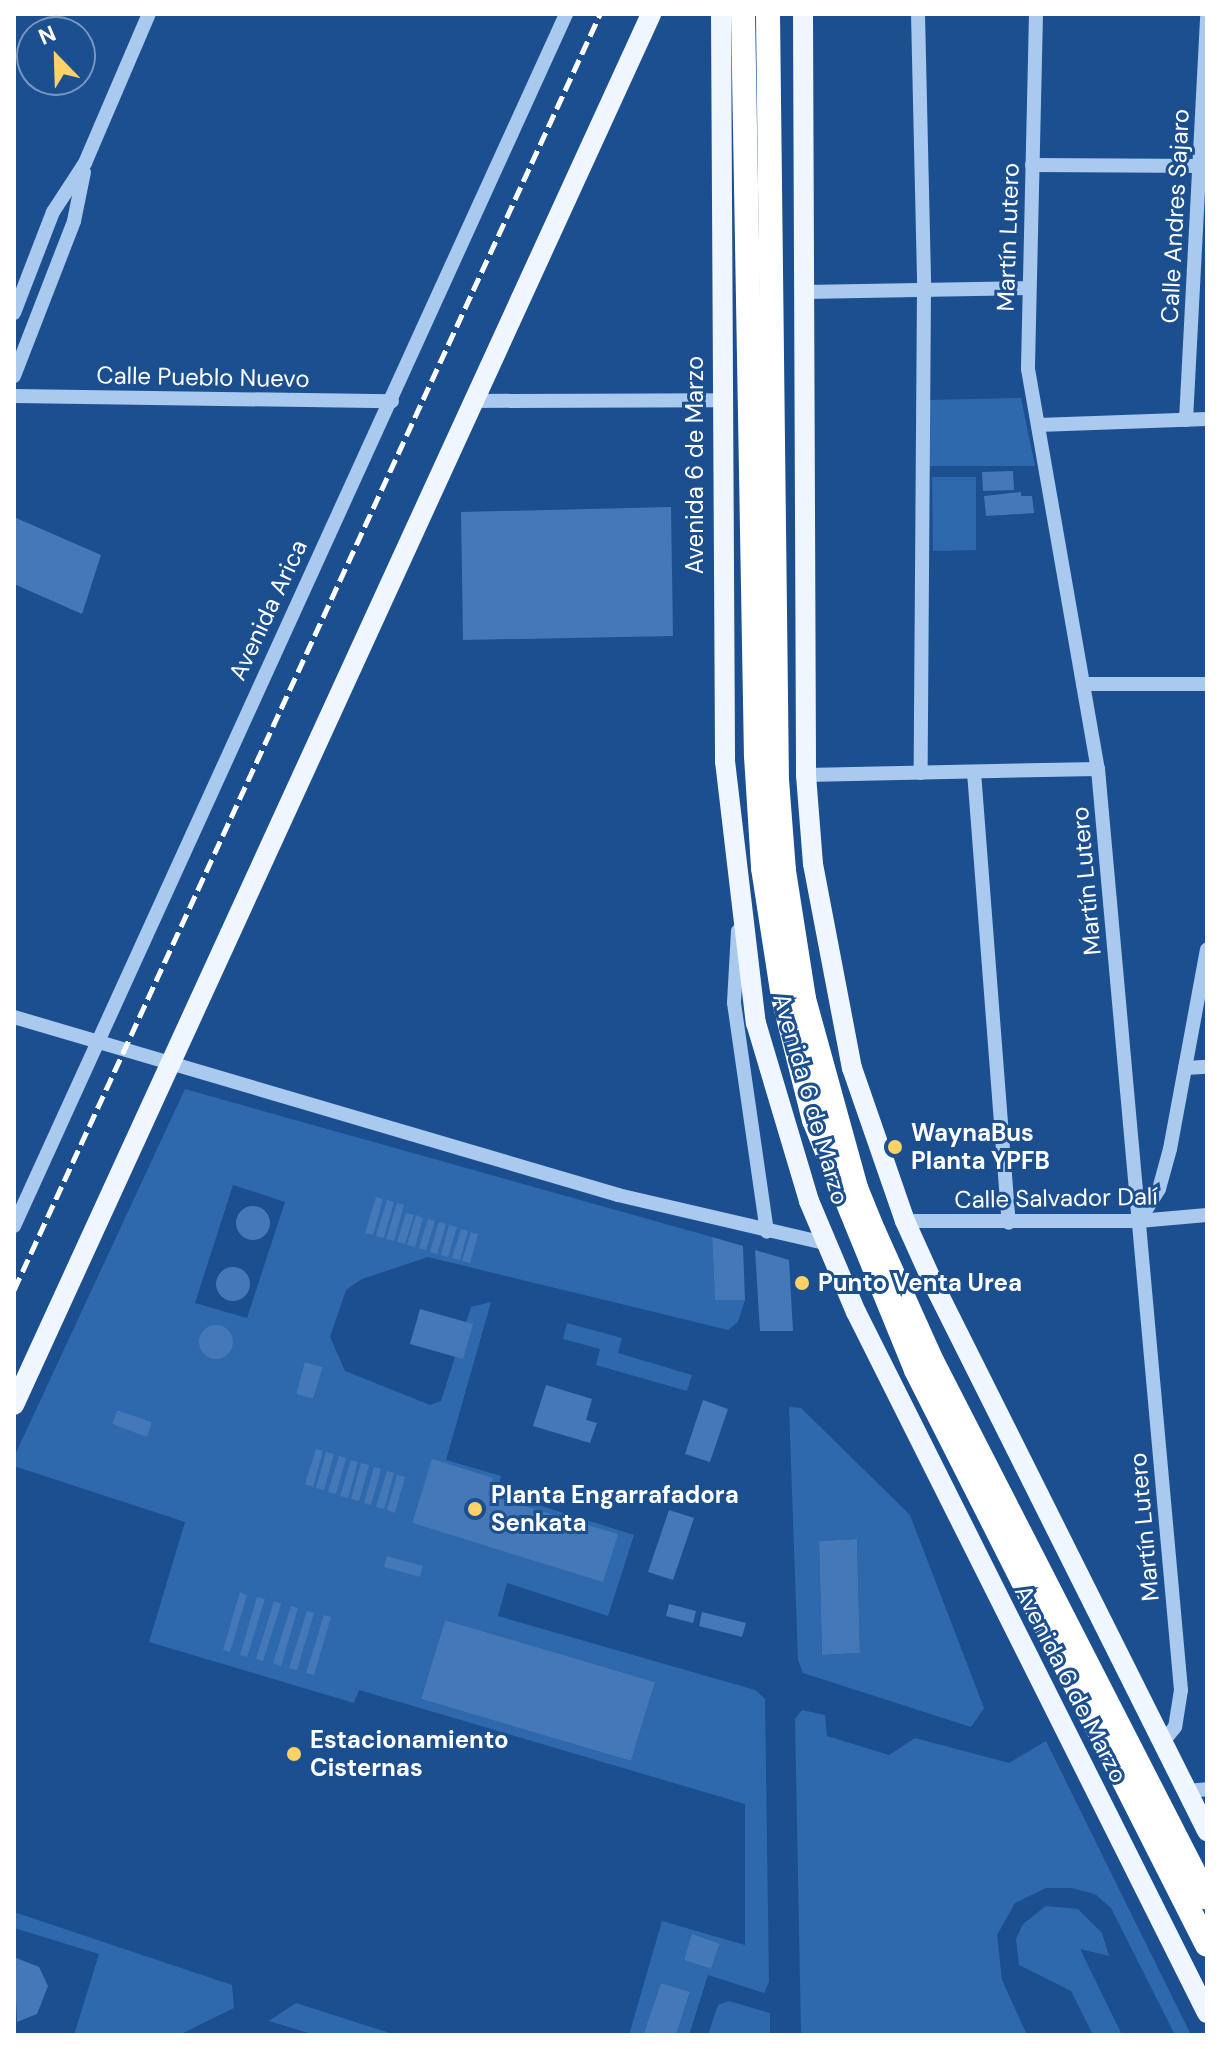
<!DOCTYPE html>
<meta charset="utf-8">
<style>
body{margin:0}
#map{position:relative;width:1221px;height:2049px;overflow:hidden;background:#1b4f8f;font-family:"DM Sans",sans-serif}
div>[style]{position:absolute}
.green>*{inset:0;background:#2e69ad}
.building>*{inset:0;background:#4478b7}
.round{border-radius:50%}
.minor>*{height:14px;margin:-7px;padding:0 7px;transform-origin:7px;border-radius:7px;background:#a9c9ee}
.major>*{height:20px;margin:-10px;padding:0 10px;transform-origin:10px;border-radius:10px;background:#f0f6ff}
.highway>*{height:24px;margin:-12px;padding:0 12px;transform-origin:12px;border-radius:12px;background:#fff}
.rail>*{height:5px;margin-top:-2.5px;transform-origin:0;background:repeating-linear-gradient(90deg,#fff 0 14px,transparent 0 20px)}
.dots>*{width:22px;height:22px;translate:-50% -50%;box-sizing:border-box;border:4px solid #1b4f8f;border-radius:50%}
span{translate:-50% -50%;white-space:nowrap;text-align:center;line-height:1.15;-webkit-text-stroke:6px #1b4f8f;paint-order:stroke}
.street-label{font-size:24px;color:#fff}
.poi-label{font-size:24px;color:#fff;font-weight:700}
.left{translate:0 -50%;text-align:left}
.frame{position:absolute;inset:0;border:16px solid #fff;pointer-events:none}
.north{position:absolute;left:16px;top:16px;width:80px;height:80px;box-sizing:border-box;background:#1b4f8f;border:2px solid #7695bc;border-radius:50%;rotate:337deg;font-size:22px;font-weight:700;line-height:32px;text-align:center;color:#fff}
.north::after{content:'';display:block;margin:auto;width:28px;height:36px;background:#ffd166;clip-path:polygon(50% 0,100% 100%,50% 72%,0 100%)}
</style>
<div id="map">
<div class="green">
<div style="clip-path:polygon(1021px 398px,1035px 466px,929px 466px,928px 400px)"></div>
<div style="clip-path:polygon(932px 477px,976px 477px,976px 550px,933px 551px)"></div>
<div style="clip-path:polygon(evenodd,185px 1089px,712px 1237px,715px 1299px,745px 1300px,738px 1322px,728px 1330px,428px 1257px,362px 1279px,346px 1290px,330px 1337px,345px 1371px,430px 1405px,441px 1401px,471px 1307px,491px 1302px,446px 1460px,501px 1476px,497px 1492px,634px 1535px,608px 1616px,507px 1583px,498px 1616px,755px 1690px,765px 1699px,769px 1982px,764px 1993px,708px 1975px,689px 2035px,676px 2035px,690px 1993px,661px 1983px,643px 2035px,629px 2035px,662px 1921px,745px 1945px,745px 1804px,359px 1690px,354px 1703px,149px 1642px,185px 1522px,14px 1466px,14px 1457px,185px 1089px,233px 1185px,285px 1202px,247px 1318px,195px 1303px,233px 1185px,185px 1089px,306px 1362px,323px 1367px,313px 1399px,296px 1394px,306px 1362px,185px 1089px,117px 1410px,152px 1422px,147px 1436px,112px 1424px,117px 1410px,185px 1089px,432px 1460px,488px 1495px,617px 1534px,603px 1581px,412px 1523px,432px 1460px,185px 1089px,445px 1620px,655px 1682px,631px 1761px,421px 1699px,445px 1620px,185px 1089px,693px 1935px,720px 1945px,711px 1969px,684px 1960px,693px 1935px)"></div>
<div style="clip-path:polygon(567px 1323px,622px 1338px,618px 1353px,692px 1375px,687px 1391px,596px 1365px,600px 1349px,563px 1339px)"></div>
<div style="clip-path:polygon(evenodd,789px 1407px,801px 1408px,910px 1515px,984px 1708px,971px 1727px,803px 1673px,798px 1660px,789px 1407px,857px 1539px,860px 1653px,822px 1655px,819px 1541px,857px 1539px)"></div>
<div style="clip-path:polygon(802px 1710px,825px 1715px,827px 1736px,889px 1755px,915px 1738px,1009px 1763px,1046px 1741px,1191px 2035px,1175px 2035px,1111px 1908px,1095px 1894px,1071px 1888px,1046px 1888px,1015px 1903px,997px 1935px,1002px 1980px,1027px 2035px,801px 2035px,795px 1719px)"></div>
<div style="clip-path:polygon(1046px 1906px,1078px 1909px,1102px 1933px,1109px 1956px,1080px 1949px,1122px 2035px,1093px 2035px,1071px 1991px,1019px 1965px,1016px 1939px,1023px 1924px)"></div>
<div style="clip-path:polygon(14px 1912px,232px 1985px,234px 2008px,179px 2035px,74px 2035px,99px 1954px,14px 1928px)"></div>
<div style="clip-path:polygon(729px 2001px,770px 2013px,770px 2035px,708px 2035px,718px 2005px)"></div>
<div style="clip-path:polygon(296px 2003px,396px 2035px,315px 2035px,269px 2021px)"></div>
</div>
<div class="building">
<div style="clip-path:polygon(1013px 471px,1014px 490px,983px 491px,982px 472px)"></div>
<div style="clip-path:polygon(1021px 492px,1021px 496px,1032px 496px,1034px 513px,986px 516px,984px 496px)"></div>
<div style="clip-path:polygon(671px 507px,673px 636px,463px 640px,461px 512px)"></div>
<div style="clip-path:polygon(14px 517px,101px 555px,82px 614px,14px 584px)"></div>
<div style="clip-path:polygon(376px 1197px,383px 1199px,373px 1235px,365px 1233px)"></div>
<div style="clip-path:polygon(387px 1200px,394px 1202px,384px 1238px,376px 1236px)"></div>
<div style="clip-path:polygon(397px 1203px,404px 1205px,394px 1241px,386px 1239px)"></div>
<div class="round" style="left:236px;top:1206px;width:34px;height:34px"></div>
<div style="clip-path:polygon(406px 1213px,414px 1215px,405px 1244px,397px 1242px)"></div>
<div style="clip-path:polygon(416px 1215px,423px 1218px,415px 1247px,407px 1245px)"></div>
<div style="clip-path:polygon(428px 1219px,435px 1221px,426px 1250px,419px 1248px)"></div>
<div style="clip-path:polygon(439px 1222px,446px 1224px,437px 1254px,430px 1252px)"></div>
<div style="clip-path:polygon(449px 1225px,457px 1227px,448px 1257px,441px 1255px)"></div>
<div style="clip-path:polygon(461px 1229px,468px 1231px,460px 1260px,452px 1258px)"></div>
<div style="clip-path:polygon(471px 1232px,478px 1234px,470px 1263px,462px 1261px)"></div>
<div style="clip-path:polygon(712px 1237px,743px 1246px,745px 1300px,715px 1300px)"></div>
<div style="clip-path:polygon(755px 1250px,789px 1260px,793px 1331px,760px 1331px)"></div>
<div class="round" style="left:216px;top:1267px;width:34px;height:34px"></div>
<div style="clip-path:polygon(420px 1309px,473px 1324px,463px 1359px,410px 1344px)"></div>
<div class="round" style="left:199px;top:1325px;width:34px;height:34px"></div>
<div style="clip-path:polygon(305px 1362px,323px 1367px,313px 1399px,296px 1394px)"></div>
<div style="clip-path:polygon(546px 1385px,592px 1399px,586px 1420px,597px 1423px,590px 1443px,533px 1426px)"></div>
<div style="clip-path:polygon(703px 1400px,728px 1409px,710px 1462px,685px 1454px)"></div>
<div style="clip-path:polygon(117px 1410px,152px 1422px,147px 1437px,112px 1424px)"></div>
<div style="clip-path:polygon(316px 1449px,323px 1451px,313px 1487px,305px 1484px)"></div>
<div style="clip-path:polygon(326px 1452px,334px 1454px,324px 1490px,316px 1488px)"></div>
<div style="clip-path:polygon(339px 1456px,346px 1458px,336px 1494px,328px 1492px)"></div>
<div style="clip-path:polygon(432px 1459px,493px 1478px,488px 1495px,618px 1534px,603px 1582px,412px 1523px)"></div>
<div style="clip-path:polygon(351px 1460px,358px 1462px,348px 1498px,340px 1496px)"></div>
<div style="clip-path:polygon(361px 1463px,369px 1465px,359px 1501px,351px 1499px)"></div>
<div style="clip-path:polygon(374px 1467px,381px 1469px,371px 1505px,364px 1503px)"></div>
<div style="clip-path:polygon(387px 1471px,394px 1473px,384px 1509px,376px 1507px)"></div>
<div style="clip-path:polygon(397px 1475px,405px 1477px,395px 1513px,387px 1510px)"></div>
<div style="clip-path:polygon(669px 1510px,694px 1518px,673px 1580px,648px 1572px)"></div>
<div style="clip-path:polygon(857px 1539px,860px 1653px,822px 1655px,819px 1541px)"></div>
<div style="clip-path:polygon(387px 1556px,423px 1566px,420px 1577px,384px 1567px)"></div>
<div style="clip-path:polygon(240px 1592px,247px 1595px,230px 1652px,223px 1650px)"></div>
<div style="clip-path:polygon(257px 1597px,265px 1599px,247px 1657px,240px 1655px)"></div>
<div style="clip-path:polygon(274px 1601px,281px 1604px,263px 1661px,256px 1659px)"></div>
<div style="clip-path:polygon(669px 1604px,696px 1611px,693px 1623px,666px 1616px)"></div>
<div style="clip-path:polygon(291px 1606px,298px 1608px,281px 1666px,273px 1663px)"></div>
<div style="clip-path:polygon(307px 1611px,314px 1613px,297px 1670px,289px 1668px)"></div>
<div style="clip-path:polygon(702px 1612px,746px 1623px,742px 1637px,699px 1626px)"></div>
<div style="clip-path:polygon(324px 1615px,331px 1617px,314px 1675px,306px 1673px)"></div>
<div style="clip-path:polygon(445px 1620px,655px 1682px,631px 1761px,421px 1699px)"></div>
<div style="clip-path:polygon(692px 1934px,720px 1944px,711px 1969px,684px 1960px)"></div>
<div style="clip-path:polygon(14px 1957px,39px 1967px,48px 1986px,37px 2014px,17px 2022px)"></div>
<div style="clip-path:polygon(661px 1983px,690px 1992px,676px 2035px,643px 2035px)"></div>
</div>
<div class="minor">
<div style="left:918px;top:14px;width:274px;rotate:88.7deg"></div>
<div style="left:924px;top:288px;width:485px;rotate:90.4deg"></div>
<div style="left:1036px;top:14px;width:355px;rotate:91.3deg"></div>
<div style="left:1028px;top:369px;width:406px;rotate:80.1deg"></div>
<div style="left:1098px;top:769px;width:925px;rotate:84.85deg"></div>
<div style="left:1181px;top:1690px;width:37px;rotate:99deg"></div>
<div style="left:1175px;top:1727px;width:21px;rotate:129deg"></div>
<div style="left:1032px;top:165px;width:175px;rotate:0.3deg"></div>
<div style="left:805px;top:292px;width:222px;rotate:-1deg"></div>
<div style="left:14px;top:313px;width:108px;rotate:-68.9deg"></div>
<div style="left:53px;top:212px;width:59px;rotate:-56.9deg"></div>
<div style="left:85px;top:163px;width:162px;rotate:-66.8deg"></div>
<div style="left:14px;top:376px;width:166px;rotate:-68.8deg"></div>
<div style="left:74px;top:221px;width:50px;rotate:-78.5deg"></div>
<div style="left:14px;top:396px;width:378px;rotate:0.8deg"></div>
<div style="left:473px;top:401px;width:250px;rotate:-0.2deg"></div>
<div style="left:1186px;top:420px;width:407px;rotate:-87deg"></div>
<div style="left:1038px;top:425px;width:169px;rotate:-2deg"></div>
<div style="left:1083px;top:684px;width:124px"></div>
<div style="left:974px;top:772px;width:452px;rotate:85.6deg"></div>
<div style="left:806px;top:775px;width:292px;rotate:-1.2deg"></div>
<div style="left:738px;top:931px;width:72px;rotate:93.2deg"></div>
<div style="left:734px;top:1003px;width:231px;rotate:81.8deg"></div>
<div style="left:14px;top:1017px;width:630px;rotate:16.42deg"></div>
<div style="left:618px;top:1195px;width:212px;rotate:13.1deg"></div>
<div style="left:1185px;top:1068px;width:22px;rotate:-3deg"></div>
<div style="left:905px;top:1221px;width:234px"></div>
<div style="left:1139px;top:1221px;width:68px;rotate:-5deg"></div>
<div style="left:1139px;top:1221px;width:38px;rotate:-58deg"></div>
<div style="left:1159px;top:1189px;width:41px;rotate:-74.6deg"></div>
<div style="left:1170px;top:1149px;width:203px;rotate:-79.5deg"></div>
<div style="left:14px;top:1226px;width:1332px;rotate:-65.51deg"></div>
<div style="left:1186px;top:1791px;width:21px;rotate:-5deg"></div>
</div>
<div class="major">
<div style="left:721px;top:14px;width:747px;rotate:89.69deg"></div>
<div style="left:725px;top:761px;width:264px;rotate:83.3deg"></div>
<div style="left:756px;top:1023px;width:186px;rotate:73.4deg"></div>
<div style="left:809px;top:1201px;width:121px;rotate:67.1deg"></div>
<div style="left:856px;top:1312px;width:784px;rotate:63.4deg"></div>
<div style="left:803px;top:14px;width:761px;rotate:89.77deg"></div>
<div style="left:806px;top:775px;width:89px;rotate:85.5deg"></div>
<div style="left:813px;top:864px;width:208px;rotate:79.2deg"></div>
<div style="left:852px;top:1068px;width:162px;rotate:70.9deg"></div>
<div style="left:905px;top:1221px;width:68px;rotate:65.7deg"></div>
<div style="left:933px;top:1283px;width:613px;rotate:63.43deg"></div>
<div style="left:14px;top:1405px;width:1530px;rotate:-65.39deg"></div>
</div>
<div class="highway">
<div style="left:743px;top:14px;width:742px;rotate:89deg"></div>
<div style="left:756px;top:756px;width:112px;rotate:86.4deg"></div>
<div style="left:763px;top:868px;width:131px;rotate:81.2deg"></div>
<div style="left:783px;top:997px;width:127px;rotate:75.9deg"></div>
<div style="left:814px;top:1120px;width:270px;rotate:67.8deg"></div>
<div style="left:916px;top:1370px;width:644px;rotate:63.16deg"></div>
<div style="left:768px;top:14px;width:766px;rotate:89.33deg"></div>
<div style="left:777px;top:780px;width:91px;rotate:85.6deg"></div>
<div style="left:784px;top:871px;width:130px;rotate:81.1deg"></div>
<div style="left:804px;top:999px;width:196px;rotate:74.6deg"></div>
<div style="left:856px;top:1188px;width:48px;rotate:67.8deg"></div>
<div style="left:874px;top:1232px;width:141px;rotate:65.8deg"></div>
<div style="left:932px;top:1361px;width:603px;rotate:62.88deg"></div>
</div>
<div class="rail">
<div style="left:14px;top:1290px;width:1404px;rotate:-65.33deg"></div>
</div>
<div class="dots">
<div style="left:895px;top:1147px;background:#ffd166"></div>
<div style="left:802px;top:1283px;background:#ffd166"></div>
<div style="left:475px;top:1509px;background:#ffd166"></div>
<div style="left:294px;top:1754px;background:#ffd166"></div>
</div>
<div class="street-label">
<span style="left:1175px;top:216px;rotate:-87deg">Calle Andres Sajaro</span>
<span style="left:1008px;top:237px;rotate:-88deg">Martín Lutero</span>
<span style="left:203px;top:377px;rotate:1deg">Calle Pueblo Nuevo</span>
<span style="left:695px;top:465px;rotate:-90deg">Avenida 6 de Marzo</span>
<span style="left:268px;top:610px;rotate:-65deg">Avenida Arica</span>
<span style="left:1086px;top:881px;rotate:-95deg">Martín Lutero</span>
<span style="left:811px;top:1099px;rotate:74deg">Avenida 6 de Marzo</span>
<span style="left:1056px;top:1198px;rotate:-1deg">Calle Salvador Dalí</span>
<span style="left:1144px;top:1527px;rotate:-95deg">Martín Lutero</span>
<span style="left:1071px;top:1684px;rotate:63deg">Avenida 6 de Marzo</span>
</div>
<div class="poi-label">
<span class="left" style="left:911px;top:1147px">WaynaBus<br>Planta YPFB</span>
<span class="left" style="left:818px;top:1283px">Punto Venta Urea</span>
<span class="left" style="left:491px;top:1509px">Planta Engarrafadora<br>Senkata</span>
<span class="left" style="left:310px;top:1754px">Estacionamiento<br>Cisternas</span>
</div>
<div class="frame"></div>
<div class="north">N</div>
</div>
